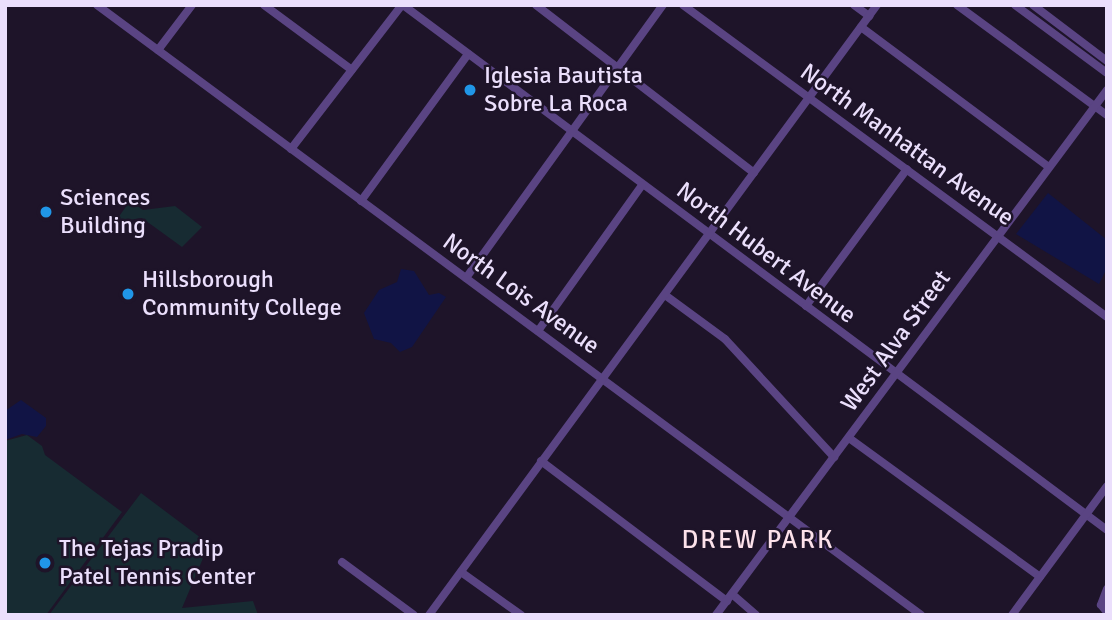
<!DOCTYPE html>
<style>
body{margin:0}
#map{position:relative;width:1112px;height:620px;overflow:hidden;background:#1e1429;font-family:Signika,sans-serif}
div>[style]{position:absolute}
.green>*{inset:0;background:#172b32}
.water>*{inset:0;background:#111445}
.minor>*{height:8px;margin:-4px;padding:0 4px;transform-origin:4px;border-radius:4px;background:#5a4483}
.dots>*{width:19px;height:19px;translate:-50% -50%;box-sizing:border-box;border:4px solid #1e1429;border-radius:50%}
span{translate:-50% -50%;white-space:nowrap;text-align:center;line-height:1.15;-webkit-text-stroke:5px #1e1429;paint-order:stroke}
.poi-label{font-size:24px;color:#ebdffc}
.left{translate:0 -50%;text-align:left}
.street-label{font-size:24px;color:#ebdffc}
.neighbourhood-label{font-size:26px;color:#fce1ea;letter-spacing:2px}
.frame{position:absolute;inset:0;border:7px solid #ebdffc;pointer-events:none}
</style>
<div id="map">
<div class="green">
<div style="clip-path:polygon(130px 201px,143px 210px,175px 206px,202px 227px,182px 247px,142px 218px,115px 222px)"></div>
<div style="clip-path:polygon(27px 435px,42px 446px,45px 455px,122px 512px,46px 615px,5px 615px,5px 441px)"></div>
<div style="clip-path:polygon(141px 493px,209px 544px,182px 608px,253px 601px,258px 615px,49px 615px)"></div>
</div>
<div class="water">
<div style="clip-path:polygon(1048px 193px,1107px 240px,1107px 268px,1099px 284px,1016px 234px)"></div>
<div style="clip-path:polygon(401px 269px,414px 271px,429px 295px,439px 293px,446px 297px,412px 347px,400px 352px,391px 343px,374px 339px,364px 313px,379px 290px,397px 282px)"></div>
<div style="clip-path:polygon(21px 400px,46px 418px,46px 426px,37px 437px,22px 434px,5px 440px,5px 411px)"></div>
</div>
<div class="minor">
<div style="left:97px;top:5px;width:1025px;rotate:36.51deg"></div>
<div style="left:264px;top:5px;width:109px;rotate:36.5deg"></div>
<div style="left:403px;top:5px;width:878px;rotate:36.71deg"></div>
<div style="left:536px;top:5px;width:275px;rotate:37.6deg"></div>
<div style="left:683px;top:5px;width:526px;rotate:36.35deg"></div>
<div style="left:854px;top:5px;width:19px;rotate:36deg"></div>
<div style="left:957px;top:5px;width:186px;rotate:36.3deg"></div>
<div style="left:1015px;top:5px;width:114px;rotate:36.5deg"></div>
<div style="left:1033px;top:5px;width:93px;rotate:37.1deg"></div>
<div style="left:861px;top:27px;width:234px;rotate:36.7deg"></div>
<div style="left:158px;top:50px;width:56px;rotate:-52.9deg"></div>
<div style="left:291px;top:149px;width:182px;rotate:-52.4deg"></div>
<div style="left:361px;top:201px;width:182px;rotate:-53.9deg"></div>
<div style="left:466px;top:278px;width:337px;rotate:-54.2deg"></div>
<div style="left:665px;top:295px;width:74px;rotate:36.3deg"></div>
<div style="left:725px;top:339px;width:161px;rotate:47.3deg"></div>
<div style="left:806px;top:306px;width:170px;rotate:-53.6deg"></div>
<div style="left:538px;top:331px;width:179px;rotate:-54.5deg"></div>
<div style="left:849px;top:438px;width:236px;rotate:36deg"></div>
<div style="left:541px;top:461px;width:233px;rotate:37deg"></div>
<div style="left:342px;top:562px;width:89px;rotate:36.4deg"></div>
<div style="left:461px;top:572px;width:74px;rotate:35.6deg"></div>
<div style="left:1107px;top:589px;width:17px;rotate:111deg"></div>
<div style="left:1101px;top:605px;width:9px;rotate:49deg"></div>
<div style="left:732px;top:594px;width:32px;rotate:41deg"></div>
<div style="left:429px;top:615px;width:757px;rotate:-53.71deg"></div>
<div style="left:716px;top:615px;width:655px;rotate:-53.32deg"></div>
<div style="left:1012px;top:615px;width:160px;rotate:-53.6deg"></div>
</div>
<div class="dots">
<div style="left:470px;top:90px;background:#2096e7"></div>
<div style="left:46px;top:212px;background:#2096e7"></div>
<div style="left:128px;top:294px;background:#2096e7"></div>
<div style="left:45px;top:563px;background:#2096e7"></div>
</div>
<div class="poi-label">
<span class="left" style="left:484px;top:90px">Iglesia Bautista<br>Sobre La Roca</span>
<span class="left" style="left:60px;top:212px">Sciences<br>Building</span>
<span class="left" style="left:142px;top:294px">Hillsborough<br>Community College</span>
<span class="left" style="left:59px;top:563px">The Tejas Pradip<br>Patel Tennis Center</span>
</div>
<div class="street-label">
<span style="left:907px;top:145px;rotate:36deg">North Manhattan Avenue</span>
<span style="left:766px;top:253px;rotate:37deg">North Hubert Avenue</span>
<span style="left:521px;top:294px;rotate:36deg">North Lois Avenue</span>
<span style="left:896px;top:341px;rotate:-54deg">West Alva Street</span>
</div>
<div class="neighbourhood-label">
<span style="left:758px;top:541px">DREW PARK</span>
</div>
<div class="frame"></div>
</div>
